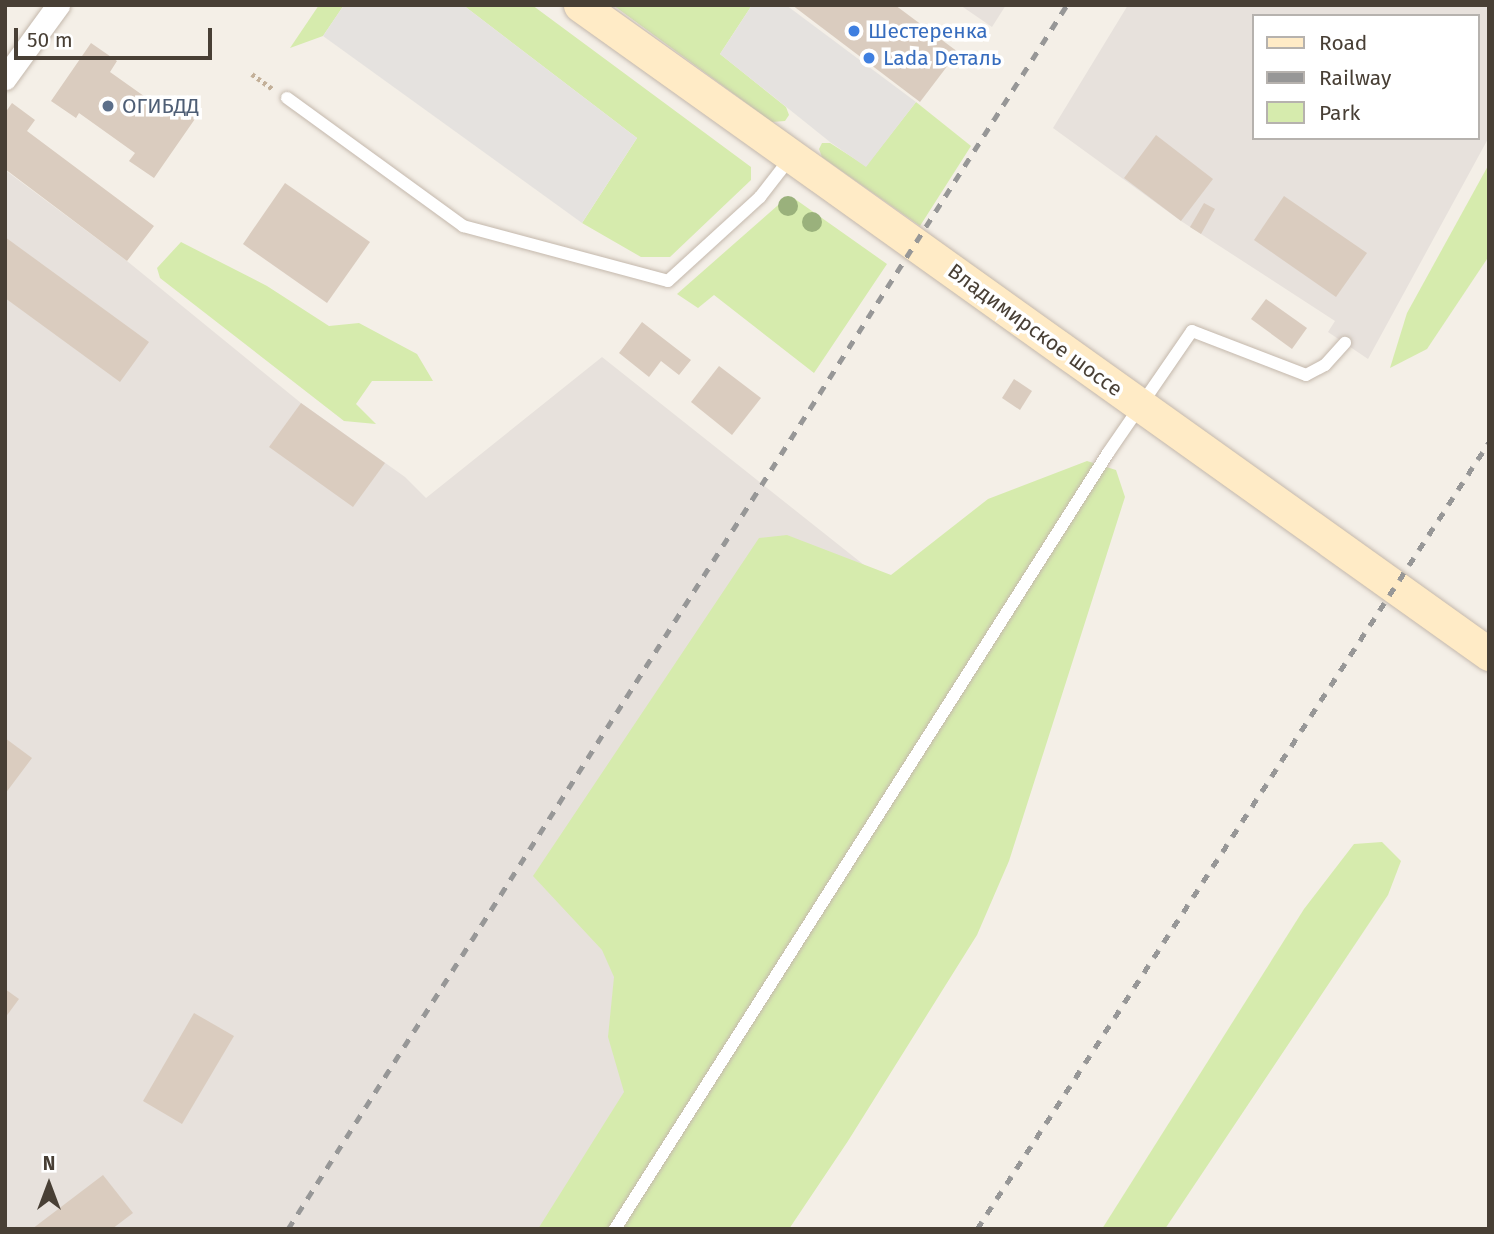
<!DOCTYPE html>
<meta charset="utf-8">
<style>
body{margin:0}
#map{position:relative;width:1494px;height:1234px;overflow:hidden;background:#f4efe7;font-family:"Fira Sans",sans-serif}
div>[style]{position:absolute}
.industrial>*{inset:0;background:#e7e1dc}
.green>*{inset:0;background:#d6ebad}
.parking>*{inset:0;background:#e5e2df}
.building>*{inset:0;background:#daccbf}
.path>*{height:4.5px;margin-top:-2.25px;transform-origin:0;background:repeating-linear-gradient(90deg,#c3b099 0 3.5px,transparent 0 7px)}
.roads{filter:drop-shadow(0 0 2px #c4b8ac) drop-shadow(0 0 2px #c4b8ac)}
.lane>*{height:12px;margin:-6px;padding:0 6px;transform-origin:6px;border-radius:6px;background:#fff}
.street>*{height:23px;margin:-11.5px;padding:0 11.5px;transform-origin:11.5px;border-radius:11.5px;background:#fff}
.secondary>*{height:33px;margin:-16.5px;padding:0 16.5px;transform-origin:16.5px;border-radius:16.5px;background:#ffebc6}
.rail>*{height:5px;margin-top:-2.5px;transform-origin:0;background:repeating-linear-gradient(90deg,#979797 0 9px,transparent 0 18px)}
.trees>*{width:20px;height:20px;margin:-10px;border-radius:50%;background:#9ab17c}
.dots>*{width:19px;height:19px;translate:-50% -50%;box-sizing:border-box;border:4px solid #fff;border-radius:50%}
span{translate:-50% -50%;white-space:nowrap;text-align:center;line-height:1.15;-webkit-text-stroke:7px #fff;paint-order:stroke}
.shop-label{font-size:21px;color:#366cbe}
.left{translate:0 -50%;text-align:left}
.service-label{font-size:21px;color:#4e5e75}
.street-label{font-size:21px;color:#483f35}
.frame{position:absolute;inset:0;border:7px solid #483f35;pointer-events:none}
.legend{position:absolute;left:1252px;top:14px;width:228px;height:126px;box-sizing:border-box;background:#fff;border:2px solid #b6b2ae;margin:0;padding:9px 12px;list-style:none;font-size:21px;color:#483f35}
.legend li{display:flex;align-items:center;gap:14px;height:35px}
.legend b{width:35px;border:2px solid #b6b2ae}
.north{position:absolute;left:14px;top:1150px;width:70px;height:70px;-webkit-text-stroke:5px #fff;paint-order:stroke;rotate:0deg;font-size:19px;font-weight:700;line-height:28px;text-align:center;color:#483f35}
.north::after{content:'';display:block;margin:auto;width:24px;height:32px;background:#483f35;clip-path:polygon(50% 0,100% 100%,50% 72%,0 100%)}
.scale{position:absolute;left:14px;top:28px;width:198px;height:32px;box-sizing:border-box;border:4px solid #483f35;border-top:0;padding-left:9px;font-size:21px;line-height:24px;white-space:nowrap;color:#483f35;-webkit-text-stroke:5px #fff;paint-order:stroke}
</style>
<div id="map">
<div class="industrial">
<div style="clip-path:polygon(960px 5px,1006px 5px,992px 27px)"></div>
<div style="clip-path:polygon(evenodd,1128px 5px,1489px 5px,1489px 137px,1368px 359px,1328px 332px,1335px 321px,1181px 221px,1053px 128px,1128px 5px,1254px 16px,1478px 16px,1478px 138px,1254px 138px,1254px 16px)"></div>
<div style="clip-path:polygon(5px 170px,127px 261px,301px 403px,405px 477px,426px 498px,602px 357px,951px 634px,582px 1229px,5px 1229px)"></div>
</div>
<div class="green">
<div style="clip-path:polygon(319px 5px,344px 5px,323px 36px,290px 48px)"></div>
<div style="clip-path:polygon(463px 5px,532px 5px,751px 167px,751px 180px,670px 257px,641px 257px,582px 223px,637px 138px)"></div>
<div style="clip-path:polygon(613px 5px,752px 5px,720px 54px,786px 107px,789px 115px,785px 121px,772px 122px)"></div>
<div style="clip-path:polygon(916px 102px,971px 146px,920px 226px,822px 157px,819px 149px,822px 143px,830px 143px,866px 166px)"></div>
<div style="clip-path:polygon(1489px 164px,1489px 256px,1427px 349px,1390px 368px,1407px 313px)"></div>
<div style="clip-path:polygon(785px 199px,795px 199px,887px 264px,814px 373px,714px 295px,698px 308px,677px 294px)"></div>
<div style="clip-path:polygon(181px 242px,267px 286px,329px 326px,359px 323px,417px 354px,433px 381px,372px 381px,356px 404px,376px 424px,344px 421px,160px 278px,157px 268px)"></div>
<div style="clip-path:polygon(1087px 461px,1116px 470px,1125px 497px,1009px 861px,977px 935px,848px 1141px,789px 1229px,538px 1229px,624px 1092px,608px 1037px,614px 977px,602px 950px,533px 876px,759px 538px,787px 535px,891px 575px,988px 499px)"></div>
<div style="clip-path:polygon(1382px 842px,1401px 861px,1388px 895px,1165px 1229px,1102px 1229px,1304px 909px,1354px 844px)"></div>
</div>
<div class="parking">
<div style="clip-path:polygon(344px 5px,463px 5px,637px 138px,582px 223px,323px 36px)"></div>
<div style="clip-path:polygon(752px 5px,786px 5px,916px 102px,866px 167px,830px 142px,720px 54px)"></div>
</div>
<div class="building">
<div style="clip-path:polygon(792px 5px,895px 5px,958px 52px,920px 102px)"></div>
<div style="clip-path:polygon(91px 43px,117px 61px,110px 72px,165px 111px,173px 99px,197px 116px,154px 178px,129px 161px,135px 153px,79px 113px,76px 118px,51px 101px)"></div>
<div style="clip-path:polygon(12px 103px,35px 120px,27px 131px,154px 226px,127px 261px,5px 169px,5px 113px)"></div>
<div style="clip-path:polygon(1156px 135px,1213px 179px,1181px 221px,1124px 178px)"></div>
<div style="clip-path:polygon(285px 183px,370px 242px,327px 303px,243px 244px)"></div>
<div style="clip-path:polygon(1284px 196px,1367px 253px,1336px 297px,1254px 240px)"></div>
<div style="clip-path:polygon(1204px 203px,1215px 209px,1201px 234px,1190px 227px)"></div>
<div style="clip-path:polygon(5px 237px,149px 342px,120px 382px,5px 298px)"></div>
<div style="clip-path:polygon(1266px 299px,1307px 328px,1292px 349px,1251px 319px)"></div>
<div style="clip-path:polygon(642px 322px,691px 360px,679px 375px,661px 361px,649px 377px,619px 353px)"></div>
<div style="clip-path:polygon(719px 366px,761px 398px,732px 435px,691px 402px)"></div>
<div style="clip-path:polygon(1014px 379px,1032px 391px,1020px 410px,1002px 398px)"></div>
<div style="clip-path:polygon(301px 403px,385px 463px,353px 507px,269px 447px)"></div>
<div style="clip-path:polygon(5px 738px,32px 758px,5px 794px)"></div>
<div style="clip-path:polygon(5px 989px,19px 999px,5px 1018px)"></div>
<div style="clip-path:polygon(194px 1013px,234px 1036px,182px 1124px,143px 1101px)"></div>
<div style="clip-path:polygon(103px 1175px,133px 1213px,112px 1229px,32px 1229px)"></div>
</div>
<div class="path">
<div style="left:252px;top:74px;width:27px;rotate:36deg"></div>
</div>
<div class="roads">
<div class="lane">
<div style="left:287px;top:98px;width:218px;rotate:36deg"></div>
<div style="left:463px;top:226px;width:212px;rotate:15deg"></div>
<div style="left:668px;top:281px;width:125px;rotate:-42.4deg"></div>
<div style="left:760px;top:197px;width:51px;rotate:-52.2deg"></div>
<div style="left:615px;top:1229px;width:919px;rotate:-57.57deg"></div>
<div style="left:1108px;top:453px;width:148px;rotate:-55.5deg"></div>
<div style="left:1192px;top:331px;width:122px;rotate:21.1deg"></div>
<div style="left:1306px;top:375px;width:21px;rotate:-28deg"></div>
<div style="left:1325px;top:365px;width:30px;rotate:-48deg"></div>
</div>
<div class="street">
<div style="left:5px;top:78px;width:90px;rotate:-54deg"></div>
</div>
<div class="secondary">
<div style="left:580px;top:5px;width:1117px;rotate:35.53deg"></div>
</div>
</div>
<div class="rail">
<div style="left:288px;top:1229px;width:1451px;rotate:-57.53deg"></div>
<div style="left:977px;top:1229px;width:939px;rotate:-56.95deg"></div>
</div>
<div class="trees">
<div style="left:788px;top:206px"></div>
<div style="left:812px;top:222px"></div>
</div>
<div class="dots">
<div style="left:854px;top:31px;background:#3f7fe0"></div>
<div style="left:869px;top:58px;background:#3f7fe0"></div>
<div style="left:108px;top:106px;background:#5c6f8a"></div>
</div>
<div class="shop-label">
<span class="left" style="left:868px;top:31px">Шестеренка</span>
<span class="left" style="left:883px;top:58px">Lada Dеталь</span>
</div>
<div class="service-label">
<span class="left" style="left:122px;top:106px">ОГИБДД</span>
</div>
<div class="street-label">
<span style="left:1035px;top:330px;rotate:36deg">Владимирское шоссе</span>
</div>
<div class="frame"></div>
<ul class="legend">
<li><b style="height:9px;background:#ffebc6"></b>Road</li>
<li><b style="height:9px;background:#979797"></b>Railway</li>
<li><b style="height:19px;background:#d6ebad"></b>Park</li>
</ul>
<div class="north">N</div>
<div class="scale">50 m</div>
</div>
